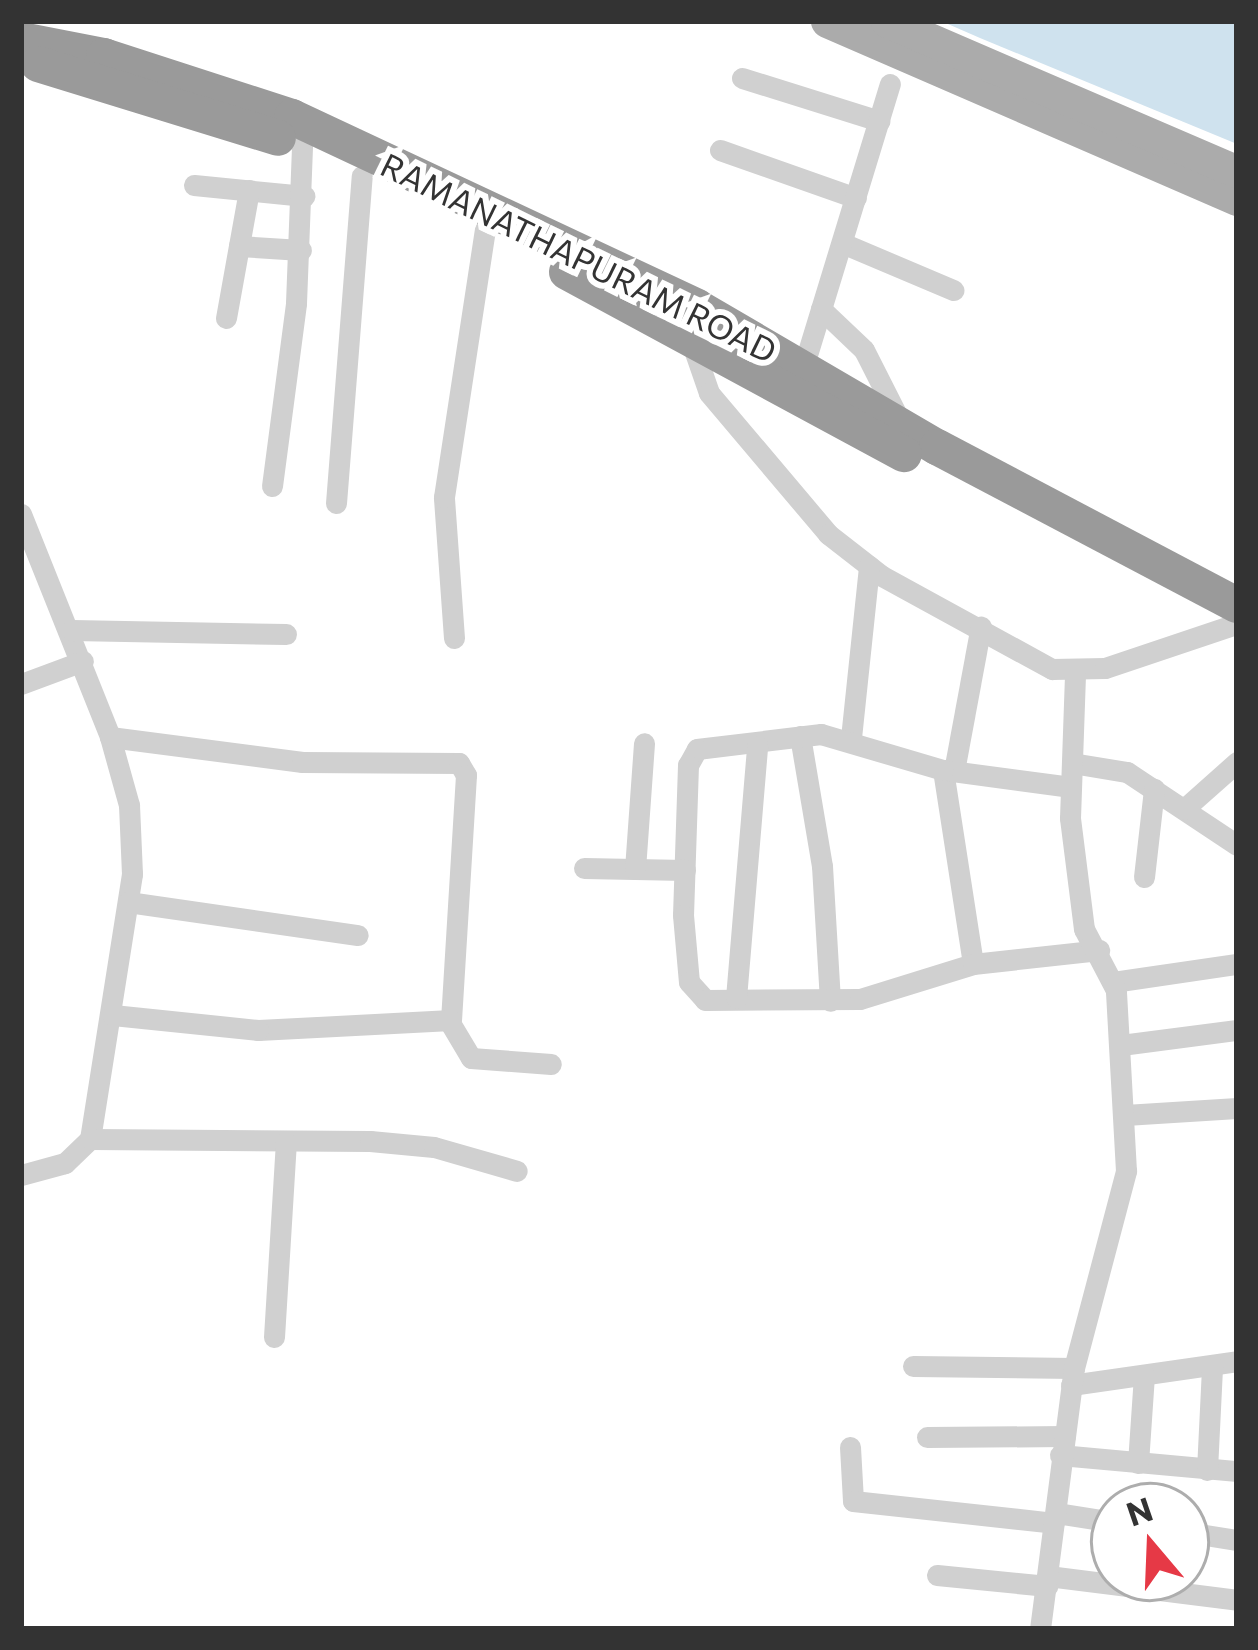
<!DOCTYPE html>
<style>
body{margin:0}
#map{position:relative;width:1258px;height:1650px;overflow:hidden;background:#fff;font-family:Commissioner,sans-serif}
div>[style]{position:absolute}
.water>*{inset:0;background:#cfe2ee}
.street>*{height:21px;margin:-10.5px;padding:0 10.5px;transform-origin:10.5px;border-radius:10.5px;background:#d0d0d0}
.primary>*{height:33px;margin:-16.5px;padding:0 16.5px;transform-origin:16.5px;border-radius:16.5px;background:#ababab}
.highway>*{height:36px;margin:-18px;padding:0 18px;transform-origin:18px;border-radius:18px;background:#9a9a9a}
span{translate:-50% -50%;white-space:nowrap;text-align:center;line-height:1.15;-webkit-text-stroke:12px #fff;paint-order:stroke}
.street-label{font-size:33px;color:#333}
.frame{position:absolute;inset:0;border:24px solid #333;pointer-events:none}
.north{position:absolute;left:1090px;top:1482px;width:120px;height:120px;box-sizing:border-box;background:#fff;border:3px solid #adadad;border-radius:50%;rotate:341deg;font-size:33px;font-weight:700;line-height:48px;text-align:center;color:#333}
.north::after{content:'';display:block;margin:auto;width:42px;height:54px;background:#e63946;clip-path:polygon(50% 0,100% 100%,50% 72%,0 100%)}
</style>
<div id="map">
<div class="water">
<div style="clip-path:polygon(941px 21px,1237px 21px,1237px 144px,980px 38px)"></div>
</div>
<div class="street">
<div style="left:742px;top:78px;width:144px;rotate:17.4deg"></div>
<div style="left:720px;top:150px;width:144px;rotate:19.4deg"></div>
<div style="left:194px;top:185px;width:111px;rotate:5.7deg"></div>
<div style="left:842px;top:243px;width:121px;rotate:22.9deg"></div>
<div style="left:239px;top:246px;width:62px;rotate:3.7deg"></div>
<div style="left:821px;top:309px;width:59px;rotate:43.6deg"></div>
<div style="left:864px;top:350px;width:84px;rotate:63.1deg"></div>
<div style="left:226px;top:318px;width:130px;rotate:-79.8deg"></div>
<div style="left:690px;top:338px;width:58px;rotate:70.9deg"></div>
<div style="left:709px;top:393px;width:185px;rotate:49.8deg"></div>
<div style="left:828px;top:534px;width:68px;rotate:37.9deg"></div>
<div style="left:882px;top:576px;width:194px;rotate:28.7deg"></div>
<div style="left:1052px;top:669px;width:53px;rotate:-1.1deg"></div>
<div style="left:1105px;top:668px;width:135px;rotate:-18.6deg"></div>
<div style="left:803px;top:368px;width:297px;rotate:-73deg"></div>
<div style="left:272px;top:486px;width:185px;rotate:-82.5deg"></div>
<div style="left:296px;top:303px;width:157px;rotate:-87.8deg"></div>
<div style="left:336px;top:503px;width:328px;rotate:-85.5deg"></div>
<div style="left:21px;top:514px;width:240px;rotate:68.2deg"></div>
<div style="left:110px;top:737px;width:71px;rotate:74.4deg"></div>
<div style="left:129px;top:805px;width:69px;rotate:87.5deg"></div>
<div style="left:132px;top:874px;width:268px;rotate:99deg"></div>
<div style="left:90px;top:1139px;width:35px;rotate:136deg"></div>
<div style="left:65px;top:1163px;width:46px;rotate:164.7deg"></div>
<div style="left:72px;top:630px;width:214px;rotate:1.1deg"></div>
<div style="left:454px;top:638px;width:141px;rotate:-94.1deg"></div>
<div style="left:444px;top:497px;width:271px;rotate:-81.3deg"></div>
<div style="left:21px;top:684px;width:66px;rotate:-20.4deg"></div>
<div style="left:800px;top:736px;width:132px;rotate:80.4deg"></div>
<div style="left:822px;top:866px;width:135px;rotate:86.6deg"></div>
<div style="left:110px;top:737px;width:194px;rotate:7.4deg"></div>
<div style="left:302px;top:762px;width:157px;rotate:0.4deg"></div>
<div style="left:459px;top:763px;width:14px;rotate:60deg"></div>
<div style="left:466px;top:775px;width:245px;rotate:93.5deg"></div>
<div style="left:451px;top:1020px;width:193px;rotate:177deg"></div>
<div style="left:258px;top:1030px;width:146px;rotate:-174.1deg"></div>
<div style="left:851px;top:738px;width:173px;rotate:-84deg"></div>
<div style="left:1072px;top:763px;width:56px;rotate:9.3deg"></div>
<div style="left:1127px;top:772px;width:132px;rotate:33.6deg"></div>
<div style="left:943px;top:770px;width:196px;rotate:81.2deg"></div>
<div style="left:954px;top:771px;width:147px;rotate:-79.5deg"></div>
<div style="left:1071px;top:787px;width:129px;rotate:-172.4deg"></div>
<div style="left:943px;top:770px;width:127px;rotate:-163.6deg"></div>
<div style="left:821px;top:734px;width:125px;rotate:173.1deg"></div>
<div style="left:697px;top:749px;width:18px;rotate:119deg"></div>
<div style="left:688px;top:765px;width:150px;rotate:91.9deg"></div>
<div style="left:683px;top:915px;width:67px;rotate:84.9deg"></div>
<div style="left:689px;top:982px;width:24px;rotate:48deg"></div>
<div style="left:705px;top:1000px;width:155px;rotate:-0.4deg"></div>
<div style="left:860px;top:999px;width:118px;rotate:-17.2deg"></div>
<div style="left:973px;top:964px;width:127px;rotate:-6.3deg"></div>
<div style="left:1184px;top:809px;width:71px;rotate:-41.6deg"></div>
<div style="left:584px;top:868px;width:101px;rotate:1.1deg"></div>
<div style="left:635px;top:869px;width:126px;rotate:-85.9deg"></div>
<div style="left:1144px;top:877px;width:89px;rotate:-83.5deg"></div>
<div style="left:128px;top:902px;width:232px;rotate:8.2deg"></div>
<div style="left:1113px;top:982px;width:125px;rotate:-8.3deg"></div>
<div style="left:736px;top:998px;width:253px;rotate:-85.2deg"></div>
<div style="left:449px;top:1021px;width:43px;rotate:59.3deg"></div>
<div style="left:471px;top:1058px;width:80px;rotate:4.3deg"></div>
<div style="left:1121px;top:1045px;width:117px;rotate:-7.4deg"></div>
<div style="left:1125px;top:1115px;width:112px;rotate:-3.6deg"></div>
<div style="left:90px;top:1139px;width:280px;rotate:0.4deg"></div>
<div style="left:370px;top:1141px;width:64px;rotate:5.4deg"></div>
<div style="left:434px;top:1147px;width:86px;rotate:16.1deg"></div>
<div style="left:274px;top:1337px;width:195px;rotate:-86.5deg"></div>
<div style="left:913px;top:1366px;width:161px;rotate:0.7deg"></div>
<div style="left:1071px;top:1385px;width:168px;rotate:-8.2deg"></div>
<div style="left:927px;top:1437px;width:138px;rotate:-0.4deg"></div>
<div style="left:850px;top:1447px;width:54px;rotate:86.8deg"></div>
<div style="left:853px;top:1501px;width:202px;rotate:6.2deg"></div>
<div style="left:1060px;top:1455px;width:178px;rotate:5.2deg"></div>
<div style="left:1138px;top:1463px;width:88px;rotate:-86.1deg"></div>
<div style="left:1207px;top:1470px;width:104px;rotate:-87.2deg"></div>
<div style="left:1056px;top:1513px;width:59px;rotate:8.8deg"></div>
<div style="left:1186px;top:1532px;width:52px;rotate:8.9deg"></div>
<div style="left:937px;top:1575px;width:111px;rotate:5.7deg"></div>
<div style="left:1048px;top:1576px;width:191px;rotate:7.2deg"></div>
<div style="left:1040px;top:1629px;width:263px;rotate:-82.6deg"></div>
<div style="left:1074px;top:1368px;width:204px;rotate:-75.2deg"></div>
<div style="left:1126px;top:1171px;width:181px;rotate:-93.2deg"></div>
<div style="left:1116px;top:990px;width:69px;rotate:-117.7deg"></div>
<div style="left:1084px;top:929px;width:112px;rotate:-97.2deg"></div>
<div style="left:1070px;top:818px;width:144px;rotate:-88deg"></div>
</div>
<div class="primary">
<div style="left:827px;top:21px;width:447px;rotate:23.5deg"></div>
<div style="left:887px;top:21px;width:381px;rotate:23.3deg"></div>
</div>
<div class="highway">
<div style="left:21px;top:40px;width:85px;rotate:10.9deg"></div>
<div style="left:104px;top:56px;width:198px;rotate:18deg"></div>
<div style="left:292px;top:117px;width:447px;rotate:25.1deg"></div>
<div style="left:697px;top:307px;width:278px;rotate:30.3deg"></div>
<div style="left:937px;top:447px;width:339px;rotate:27.8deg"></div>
<div style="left:38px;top:64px;width:251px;rotate:17.1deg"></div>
<div style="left:567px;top:272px;width:383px;rotate:28.4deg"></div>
</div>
<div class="street-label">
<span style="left:579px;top:257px;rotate:26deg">RAMANATHAPURAM ROAD</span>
</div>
<div class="frame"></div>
<div class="north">N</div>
</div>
